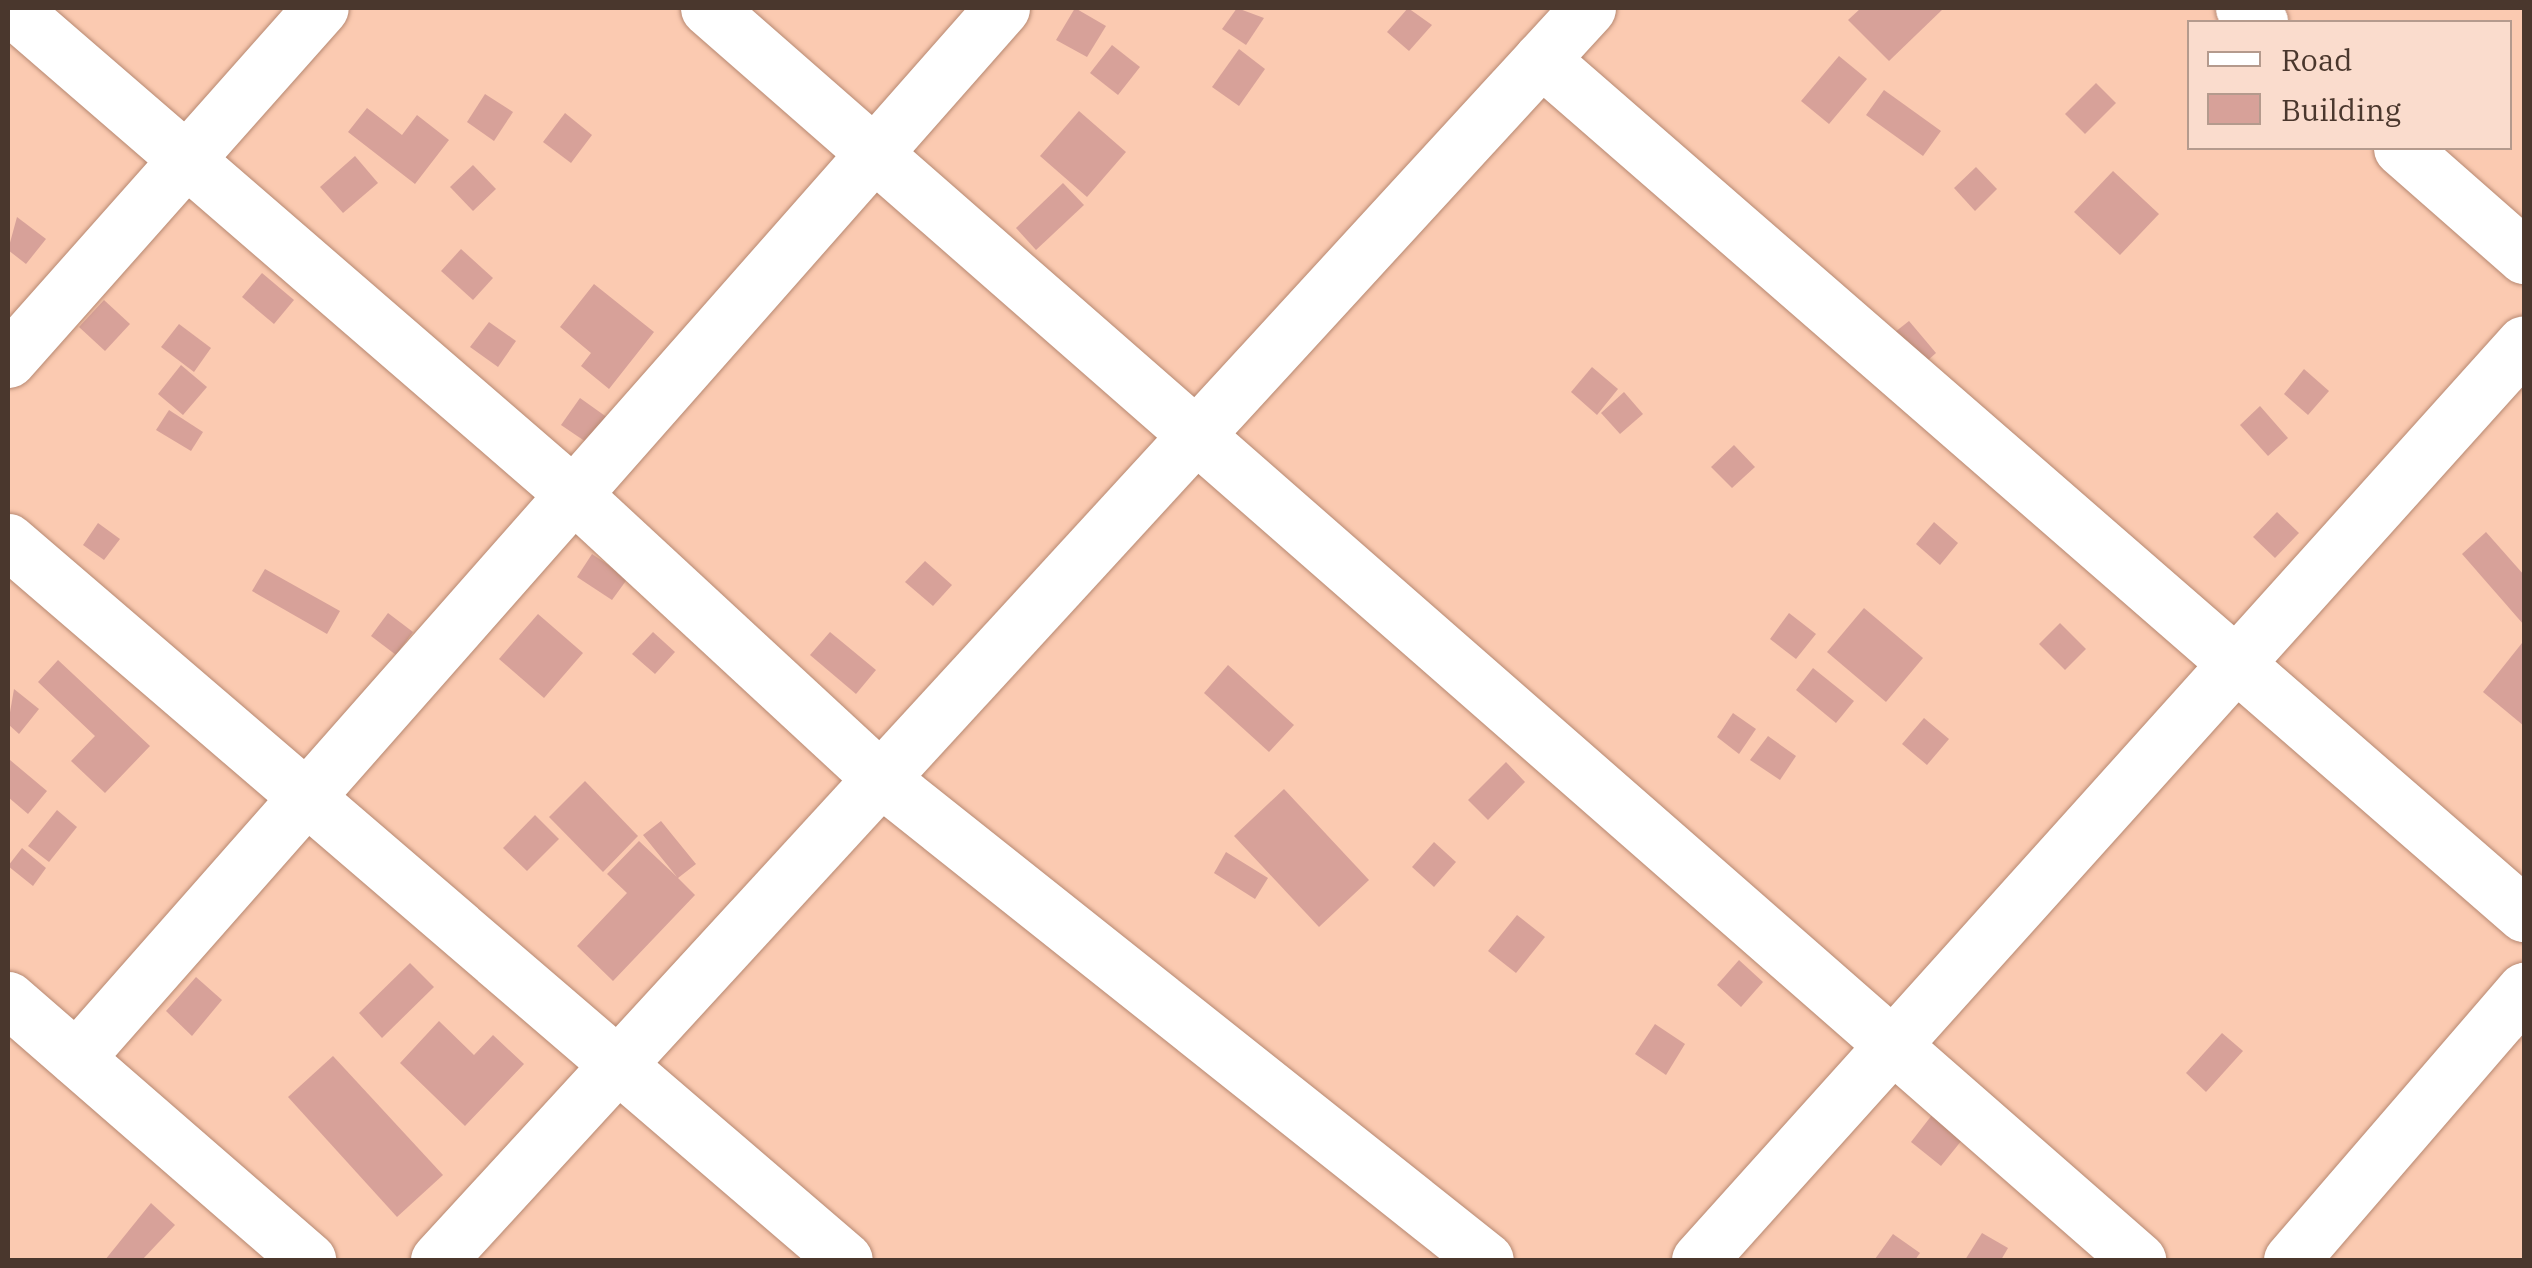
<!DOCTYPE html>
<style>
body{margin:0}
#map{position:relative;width:2532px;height:1268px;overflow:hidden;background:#fbcab1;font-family:"IBM Plex Serif",serif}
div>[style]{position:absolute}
.building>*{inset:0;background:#d7a199}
.roads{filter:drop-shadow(0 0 2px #b68871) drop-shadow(0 0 2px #b68871)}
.minor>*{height:55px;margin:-27.5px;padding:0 27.5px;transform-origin:27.5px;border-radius:27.5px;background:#fff}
span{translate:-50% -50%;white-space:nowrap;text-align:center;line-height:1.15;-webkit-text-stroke:10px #fadccd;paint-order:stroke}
.frame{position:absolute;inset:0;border:10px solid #4a372d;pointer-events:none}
.legend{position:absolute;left:2187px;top:20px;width:325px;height:130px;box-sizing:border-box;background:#fadccd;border:2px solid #b49a8d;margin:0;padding:12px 18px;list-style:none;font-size:30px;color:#4a372d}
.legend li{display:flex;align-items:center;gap:20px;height:50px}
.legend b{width:50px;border:2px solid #b49a8d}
</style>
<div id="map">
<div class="building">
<div style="clip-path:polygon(1075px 8px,1106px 26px,1087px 57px,1056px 40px)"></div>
<div style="clip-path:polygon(1237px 8px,1264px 18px,1246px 45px,1222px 29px)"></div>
<div style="clip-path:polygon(1408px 8px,1432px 25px,1409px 51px,1387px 32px)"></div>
<div style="clip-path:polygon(1861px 8px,1944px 8px,1889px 61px,1848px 20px)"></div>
<div style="clip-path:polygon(1112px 45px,1140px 67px,1118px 95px,1090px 73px)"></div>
<div style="clip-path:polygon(1239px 49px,1265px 69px,1239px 106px,1212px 87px)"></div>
<div style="clip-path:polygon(1839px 56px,1867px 79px,1829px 124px,1801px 101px)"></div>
<div style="clip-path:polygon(2096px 83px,2116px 103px,2085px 134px,2065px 114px)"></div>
<div style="clip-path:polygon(1884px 90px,1941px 131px,1923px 156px,1866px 115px)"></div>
<div style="clip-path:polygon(485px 94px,513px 112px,494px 141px,467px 122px)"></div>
<div style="clip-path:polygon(367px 108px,402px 135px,417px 115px,449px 140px,415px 184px,348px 132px)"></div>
<div style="clip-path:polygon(1079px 111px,1126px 152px,1087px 197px,1040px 156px)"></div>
<div style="clip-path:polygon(565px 113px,592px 135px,571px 163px,543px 142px)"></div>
<div style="clip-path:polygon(355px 156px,378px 183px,343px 213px,320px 187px)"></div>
<div style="clip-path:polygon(473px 165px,496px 189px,473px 211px,450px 187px)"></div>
<div style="clip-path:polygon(1976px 167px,1997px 189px,1975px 211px,1954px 188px)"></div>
<div style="clip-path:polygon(2113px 171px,2159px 214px,2120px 255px,2074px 212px)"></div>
<div style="clip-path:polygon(1063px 183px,1084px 205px,1036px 250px,1016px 228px)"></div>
<div style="clip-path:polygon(17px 217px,46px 239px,26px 264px,8px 250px)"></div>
<div style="clip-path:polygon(461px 249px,493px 278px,473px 300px,441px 271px)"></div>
<div style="clip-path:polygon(262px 273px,294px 300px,274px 324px,242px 297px)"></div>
<div style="clip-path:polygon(594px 284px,654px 332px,609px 389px,581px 366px,591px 353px,560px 327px)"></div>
<div style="clip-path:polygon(104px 300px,130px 324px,105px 351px,79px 327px)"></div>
<div style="clip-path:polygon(1909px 321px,1936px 353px,1918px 369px,1890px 336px)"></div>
<div style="clip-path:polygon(489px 322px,516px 341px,498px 367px,470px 347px)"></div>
<div style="clip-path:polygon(179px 324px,211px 348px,194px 372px,161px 347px)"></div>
<div style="clip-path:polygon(181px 365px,207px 387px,183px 415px,158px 394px)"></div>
<div style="clip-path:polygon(1592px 367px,1618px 389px,1597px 415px,1571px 392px)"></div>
<div style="clip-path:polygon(2304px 369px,2329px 391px,2308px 415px,2284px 394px)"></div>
<div style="clip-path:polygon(1624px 392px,1643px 414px,1620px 434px,1601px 413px)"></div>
<div style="clip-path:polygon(580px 398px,608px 418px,589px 444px,561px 425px)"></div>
<div style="clip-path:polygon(2260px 406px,2288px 438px,2268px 456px,2240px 425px)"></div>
<div style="clip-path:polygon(169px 410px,203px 432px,191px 451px,156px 430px)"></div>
<div style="clip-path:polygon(1734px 445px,1755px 467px,1732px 488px,1711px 467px)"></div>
<div style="clip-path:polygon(2277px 512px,2299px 533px,2275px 558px,2253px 537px)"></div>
<div style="clip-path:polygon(1934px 522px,1958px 543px,1940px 565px,1916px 544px)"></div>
<div style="clip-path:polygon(98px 523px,120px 539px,104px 560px,83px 545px)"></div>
<div style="clip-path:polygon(2486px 532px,2524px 575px,2524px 625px,2462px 554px)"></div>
<div style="clip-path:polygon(592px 554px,628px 578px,612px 600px,577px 577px)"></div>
<div style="clip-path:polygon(925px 561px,952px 585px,933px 606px,905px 582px)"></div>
<div style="clip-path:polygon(265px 569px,340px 611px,327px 634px,252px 591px)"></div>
<div style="clip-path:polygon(1864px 608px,1923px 658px,1886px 702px,1827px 652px)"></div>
<div style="clip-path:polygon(388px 613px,413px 632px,396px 655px,371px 636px)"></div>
<div style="clip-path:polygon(1789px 613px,1816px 634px,1796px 659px,1770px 639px)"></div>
<div style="clip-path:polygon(538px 614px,583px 653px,544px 698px,499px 659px)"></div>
<div style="clip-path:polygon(2060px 623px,2086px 649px,2065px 670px,2039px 644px)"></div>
<div style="clip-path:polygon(653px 632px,675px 652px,655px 674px,632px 654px)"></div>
<div style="clip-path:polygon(830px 632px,876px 670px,856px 694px,810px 655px)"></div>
<div style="clip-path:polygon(2522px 643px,2524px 645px,2524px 726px,2483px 692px)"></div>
<div style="clip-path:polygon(58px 660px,150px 746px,105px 793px,71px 761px,95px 736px,38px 682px)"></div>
<div style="clip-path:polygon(1228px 665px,1294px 725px,1269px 752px,1204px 693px)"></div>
<div style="clip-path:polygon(1813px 668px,1854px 701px,1836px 723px,1796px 690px)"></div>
<div style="clip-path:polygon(14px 689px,39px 709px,19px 734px,8px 724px)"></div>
<div style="clip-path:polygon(1733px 713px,1756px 729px,1739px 754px,1717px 737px)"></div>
<div style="clip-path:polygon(1924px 718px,1949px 739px,1927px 765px,1902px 744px)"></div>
<div style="clip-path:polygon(1768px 736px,1796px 756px,1780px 780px,1750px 760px)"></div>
<div style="clip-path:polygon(10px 760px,47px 791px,28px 814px,8px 797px)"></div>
<div style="clip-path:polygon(1506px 762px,1525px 782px,1488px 820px,1468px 800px)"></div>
<div style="clip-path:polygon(585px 781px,638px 836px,603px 872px,549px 817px)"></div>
<div style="clip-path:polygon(1284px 789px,1369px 880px,1319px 927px,1234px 836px)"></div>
<div style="clip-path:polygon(57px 810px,77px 827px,49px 862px,28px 846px)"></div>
<div style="clip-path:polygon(535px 815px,559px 839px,527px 871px,503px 848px)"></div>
<div style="clip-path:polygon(661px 821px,696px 864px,678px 878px,695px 895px,613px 981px,577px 946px,627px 893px,607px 874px,639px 841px,677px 877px,643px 835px)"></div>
<div style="clip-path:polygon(1434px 842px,1456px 862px,1434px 887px,1412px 867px)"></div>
<div style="clip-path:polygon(22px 848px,46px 868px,33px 886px,8px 866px)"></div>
<div style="clip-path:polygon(1226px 852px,1268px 878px,1255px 899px,1214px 873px)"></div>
<div style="clip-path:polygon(1517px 915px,1545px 937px,1516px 973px,1488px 951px)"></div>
<div style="clip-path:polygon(1739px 960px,1763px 982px,1741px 1007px,1717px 985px)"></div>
<div style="clip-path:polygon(410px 963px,434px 987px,382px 1038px,359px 1013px)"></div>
<div style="clip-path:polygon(196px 977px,222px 1000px,192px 1036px,166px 1011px)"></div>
<div style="clip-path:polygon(439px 1021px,474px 1055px,493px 1035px,524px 1064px,465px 1126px,400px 1063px)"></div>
<div style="clip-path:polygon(1655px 1024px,1685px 1044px,1666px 1075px,1635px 1054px)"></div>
<div style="clip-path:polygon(2222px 1033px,2243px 1051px,2206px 1092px,2186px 1073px)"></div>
<div style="clip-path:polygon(333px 1056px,443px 1175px,397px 1217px,288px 1097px)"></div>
<div style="clip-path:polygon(1932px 1115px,1962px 1140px,1941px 1166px,1911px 1142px)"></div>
<div style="clip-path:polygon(151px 1203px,175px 1225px,142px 1260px,105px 1260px)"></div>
<div style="clip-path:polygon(1982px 1233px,2008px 1248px,2001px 1260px,1965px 1260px)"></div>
<div style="clip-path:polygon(1893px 1234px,1920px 1253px,1915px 1260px,1875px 1259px)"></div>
</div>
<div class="roads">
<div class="minor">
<div style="left:11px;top:8px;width:743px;rotate:40.85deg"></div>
<div style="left:573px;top:494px;width:418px;rotate:42.8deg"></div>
<div style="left:880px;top:778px;width:774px;rotate:38.5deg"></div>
<div style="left:708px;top:8px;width:1901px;rotate:41.2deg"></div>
<div style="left:2243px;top:8px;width:22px;rotate:39deg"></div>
<div style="left:1541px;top:59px;width:1303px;rotate:41.02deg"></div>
<div style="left:2401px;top:148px;width:164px;rotate:41.3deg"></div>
<div style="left:8px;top:360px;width:471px;rotate:-48.4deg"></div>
<div style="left:8px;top:541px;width:1103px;rotate:40.66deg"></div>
<div style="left:8px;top:999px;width:398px;rotate:41deg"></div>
<div style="left:76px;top:1058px;width:1400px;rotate:-48.59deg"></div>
<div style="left:438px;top:1260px;width:1700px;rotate:-47.43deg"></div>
<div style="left:1699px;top:1260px;width:1233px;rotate:-48.02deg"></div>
<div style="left:2291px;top:1260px;width:357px;rotate:-49.2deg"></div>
</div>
</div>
<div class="frame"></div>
<ul class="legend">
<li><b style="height:12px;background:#fff"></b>Road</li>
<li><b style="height:28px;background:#d7a199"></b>Building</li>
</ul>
</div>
